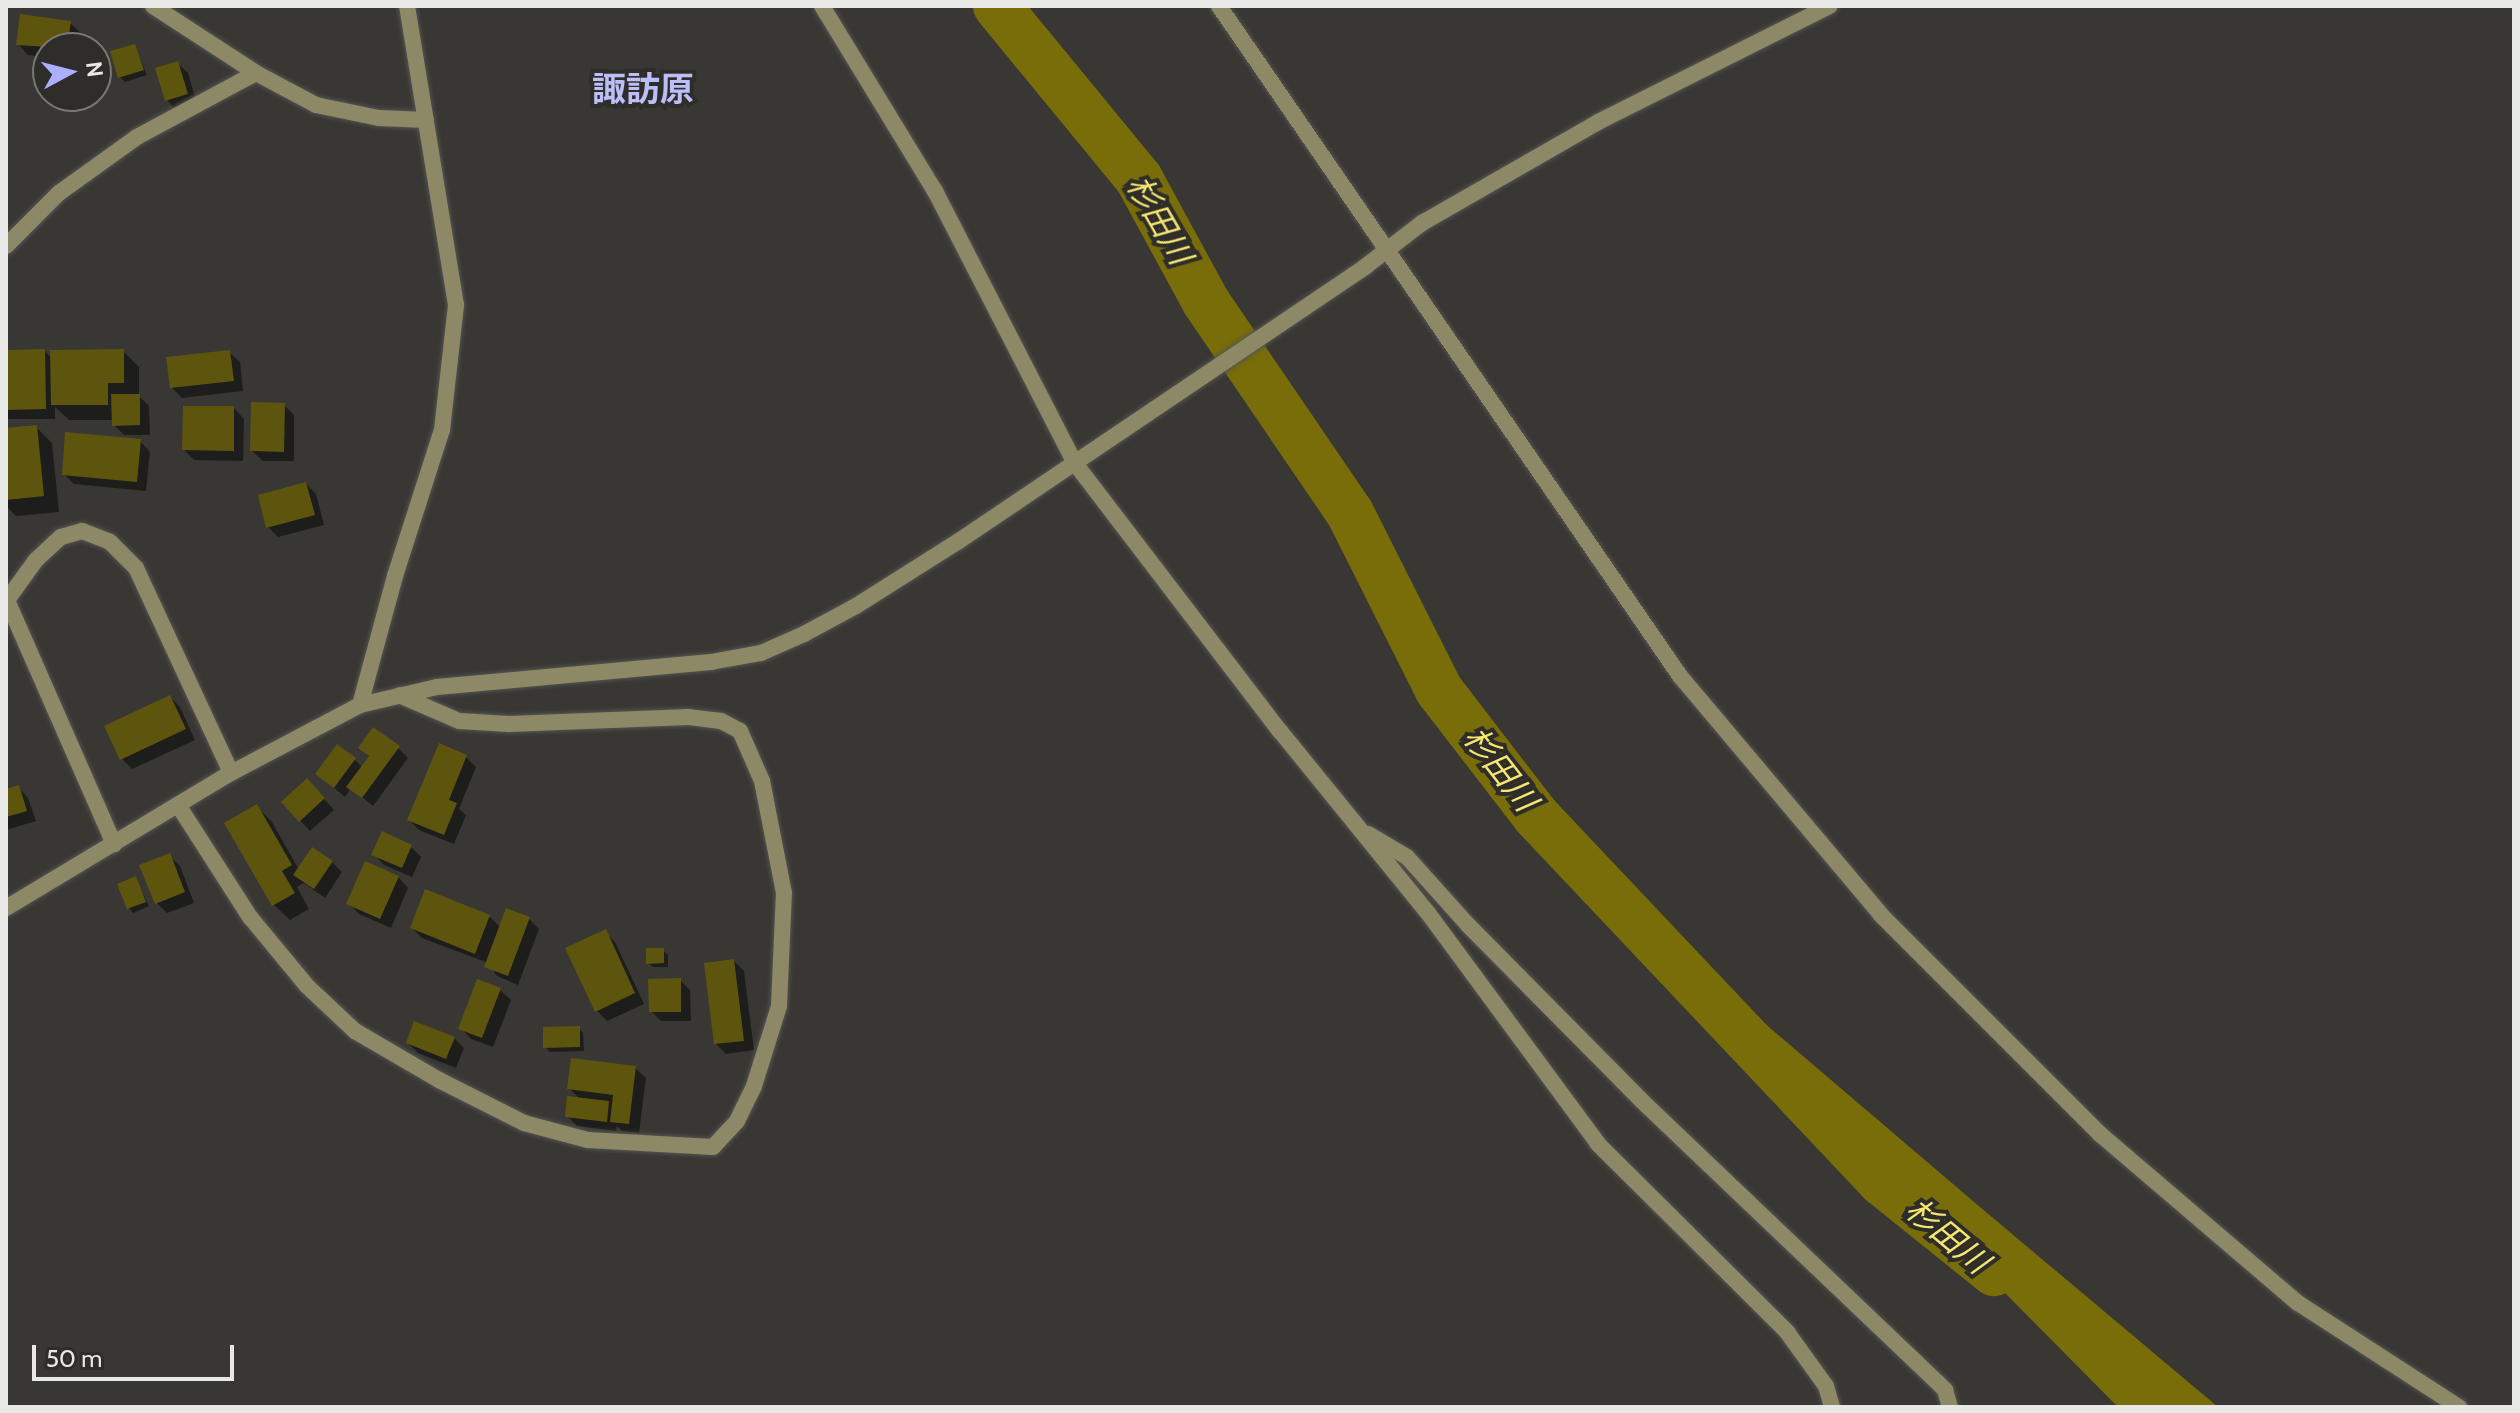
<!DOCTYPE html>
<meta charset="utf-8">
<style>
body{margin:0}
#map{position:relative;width:2520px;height:1413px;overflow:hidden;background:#383734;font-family:Cabin,"Noto Sans JP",sans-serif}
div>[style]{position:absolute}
.water>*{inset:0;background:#786d08}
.shadow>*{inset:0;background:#0007}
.river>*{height:48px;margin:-24px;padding:0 24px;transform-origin:24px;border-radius:24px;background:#786d08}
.building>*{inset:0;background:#5d550e}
.roads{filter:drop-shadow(0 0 2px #545350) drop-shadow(0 0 2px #545350)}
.service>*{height:16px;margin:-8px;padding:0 8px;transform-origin:8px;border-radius:8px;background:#8d8967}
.minor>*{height:16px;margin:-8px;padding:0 8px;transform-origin:8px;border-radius:8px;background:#8d8967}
.tertiary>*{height:16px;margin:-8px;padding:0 8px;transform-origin:8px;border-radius:8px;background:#8d8967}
span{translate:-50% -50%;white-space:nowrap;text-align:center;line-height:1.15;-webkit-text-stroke:8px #2e2d2a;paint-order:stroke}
.water-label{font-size:32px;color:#f6e772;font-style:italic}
.quarter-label{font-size:34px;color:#bbbef7;font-weight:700}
.frame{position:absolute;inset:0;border:8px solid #e8e8e6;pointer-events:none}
.north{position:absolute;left:32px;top:32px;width:80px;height:80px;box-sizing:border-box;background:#2e2d2a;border:2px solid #787875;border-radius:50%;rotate:83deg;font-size:22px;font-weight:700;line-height:32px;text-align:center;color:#e8e8e6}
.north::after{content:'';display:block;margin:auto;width:28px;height:36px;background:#acaffb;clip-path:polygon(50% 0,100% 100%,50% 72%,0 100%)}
.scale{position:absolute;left:32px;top:1345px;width:202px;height:36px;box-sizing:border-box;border:4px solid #e8e8e6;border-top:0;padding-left:10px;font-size:24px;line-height:28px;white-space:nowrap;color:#e8e8e6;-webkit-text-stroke:6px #2e2d2a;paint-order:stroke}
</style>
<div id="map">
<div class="water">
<div style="clip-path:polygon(1594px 878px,1980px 1207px,2218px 1407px,2118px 1407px)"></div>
</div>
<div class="shadow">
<div style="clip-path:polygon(70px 23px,81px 33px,78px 48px,48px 48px,48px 57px,28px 55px,18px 44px)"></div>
<div style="clip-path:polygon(135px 46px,147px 75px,125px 82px,120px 77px)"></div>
<div style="clip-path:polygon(177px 63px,188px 73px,197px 104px,177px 111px,167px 100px)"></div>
<div style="clip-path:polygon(45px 351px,52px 359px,123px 351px,139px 367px,139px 396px,149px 406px,150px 435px,124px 435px,114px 425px,113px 420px,69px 420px,55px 407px,55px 419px,7px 419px,6px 352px)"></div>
<div style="clip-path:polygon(229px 352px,240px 362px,243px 391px,182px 398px,172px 388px)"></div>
<div style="clip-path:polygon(284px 405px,294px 415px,294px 461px,263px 461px,252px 451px)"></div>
<div style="clip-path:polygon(234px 408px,244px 419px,243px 461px,194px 460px,184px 450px)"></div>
<div style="clip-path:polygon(36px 427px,52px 443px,59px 512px,16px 516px,6px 506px,6px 430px)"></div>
<div style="clip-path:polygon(140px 441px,150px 452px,146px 491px,74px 484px,64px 474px)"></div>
<div style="clip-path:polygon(306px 484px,316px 494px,324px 525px,278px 537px,268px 527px)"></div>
<div style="clip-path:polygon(170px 697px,180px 707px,195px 740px,132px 769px,122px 759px)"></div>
<div style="clip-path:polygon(360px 748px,398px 748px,408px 758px,373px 806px,351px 788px,345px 797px,318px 774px,355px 760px,363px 768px,370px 758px)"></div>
<div style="clip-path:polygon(466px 757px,476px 767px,459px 809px,466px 815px,454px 844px,419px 830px,409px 820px)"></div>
<div style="clip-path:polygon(18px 787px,28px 798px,36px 821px,6px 830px,6px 791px)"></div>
<div style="clip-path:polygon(317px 791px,334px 810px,310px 831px,284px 803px)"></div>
<div style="clip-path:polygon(256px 806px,272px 822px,299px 870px,332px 862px,342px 872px,325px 898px,304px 883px,297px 887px,309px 909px,290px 920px,274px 905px)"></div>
<div style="clip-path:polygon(411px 847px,421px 857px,412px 877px,384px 865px,374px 854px)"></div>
<div style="clip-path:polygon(169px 856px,180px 866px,194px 903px,167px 913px,157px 903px)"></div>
<div style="clip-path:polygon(398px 877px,408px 888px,391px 928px,359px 914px,348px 903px)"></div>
<div style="clip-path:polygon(135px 878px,149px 906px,133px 913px,129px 908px)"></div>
<div style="clip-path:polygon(489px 916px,501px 928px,529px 919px,539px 929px,518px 985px,497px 976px,488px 963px,422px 938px,412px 928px)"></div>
<div style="clip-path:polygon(605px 932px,615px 942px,644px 1004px,607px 1021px,597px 1011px)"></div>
<div style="clip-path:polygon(663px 950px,668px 955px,668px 967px,653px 967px,648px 963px)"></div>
<div style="clip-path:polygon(734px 961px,744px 971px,754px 1050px,726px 1054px,716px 1044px)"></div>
<div style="clip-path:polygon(680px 980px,690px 990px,691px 1021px,661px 1021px,651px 1011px)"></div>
<div style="clip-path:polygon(478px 982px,500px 990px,511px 1000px,493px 1047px,471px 1039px,461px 1028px)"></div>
<div style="clip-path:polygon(579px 1028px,583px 1033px,584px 1051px,550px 1052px,545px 1047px)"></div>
<div style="clip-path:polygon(454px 1038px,464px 1048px,456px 1068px,418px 1053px,408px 1043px)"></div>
<div style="clip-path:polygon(635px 1068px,646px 1078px,639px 1133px,622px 1131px,617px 1126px,616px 1131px,577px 1126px,567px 1116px,580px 1099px,570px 1089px)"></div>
</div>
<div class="river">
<div style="left:997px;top:6px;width:224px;rotate:50.6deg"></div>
<div style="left:1139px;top:179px;width:140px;rotate:61.4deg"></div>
<div style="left:1206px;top:302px;width:255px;rotate:55.7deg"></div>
<div style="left:1350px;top:513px;width:198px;rotate:63.3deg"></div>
<div style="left:1439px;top:690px;width:159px;rotate:52.4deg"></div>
<div style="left:1536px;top:816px;width:504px;rotate:46.61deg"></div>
<div style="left:1882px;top:1182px;width:144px;rotate:38.8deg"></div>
</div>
<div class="building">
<div style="clip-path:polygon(20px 14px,71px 21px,67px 48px,16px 45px)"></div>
<div style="clip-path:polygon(135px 44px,144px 70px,118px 78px,110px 51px)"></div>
<div style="clip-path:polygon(178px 61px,188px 94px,165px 101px,155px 68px)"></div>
<div style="clip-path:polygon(45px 349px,46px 409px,6px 410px,6px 350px)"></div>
<div style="clip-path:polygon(124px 349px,124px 383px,108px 383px,108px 405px,51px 405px,50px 350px)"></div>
<div style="clip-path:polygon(230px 350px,234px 381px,170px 388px,166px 357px)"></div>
<div style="clip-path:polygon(111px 394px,140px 394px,140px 425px,112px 426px)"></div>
<div style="clip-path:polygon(251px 402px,285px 403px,284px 452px,250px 451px)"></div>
<div style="clip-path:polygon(183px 406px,234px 406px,234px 451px,182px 450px)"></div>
<div style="clip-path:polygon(37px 425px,44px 496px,6px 500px,6px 428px)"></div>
<div style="clip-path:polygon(65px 432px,141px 439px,137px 482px,62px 475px)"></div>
<div style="clip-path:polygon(306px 482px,315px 515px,266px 528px,258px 495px)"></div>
<div style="clip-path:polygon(170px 695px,186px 729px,120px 760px,104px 726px)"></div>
<div style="clip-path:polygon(373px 727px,400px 746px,362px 798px,346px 787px,369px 756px,358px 748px)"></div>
<div style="clip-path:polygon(439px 743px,467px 755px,449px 800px,457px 803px,444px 835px,407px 820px)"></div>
<div style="clip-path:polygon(337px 744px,356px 758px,334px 788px,315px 774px)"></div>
<div style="clip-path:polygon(307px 778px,325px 798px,299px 822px,281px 802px)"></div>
<div style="clip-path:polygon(19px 785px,27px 811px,6px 817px,6px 789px)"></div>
<div style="clip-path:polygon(257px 804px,292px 865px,282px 871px,295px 893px,272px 906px,224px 823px)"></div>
<div style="clip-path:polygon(382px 831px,412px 845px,402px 868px,371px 855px)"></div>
<div style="clip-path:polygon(312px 847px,333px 861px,314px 889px,293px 875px)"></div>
<div style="clip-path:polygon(170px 853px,185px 892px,155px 904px,139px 865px)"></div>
<div style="clip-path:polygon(365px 861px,399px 876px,380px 919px,346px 904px)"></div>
<div style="clip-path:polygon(136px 876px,146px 902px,127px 909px,117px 884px)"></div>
<div style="clip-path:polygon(425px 889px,490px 915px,475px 954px,410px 928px)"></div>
<div style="clip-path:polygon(506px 908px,530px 917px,508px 976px,484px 967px)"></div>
<div style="clip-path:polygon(606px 929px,635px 993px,595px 1012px,565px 948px)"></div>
<div style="clip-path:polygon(646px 948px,664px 948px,664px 963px,646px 964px)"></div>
<div style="clip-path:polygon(734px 959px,744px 1041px,714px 1044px,704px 963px)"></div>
<div style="clip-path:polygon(681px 978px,681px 1012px,649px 1012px,648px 979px)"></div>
<div style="clip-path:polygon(477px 979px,501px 988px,482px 1038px,458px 1029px)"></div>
<div style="clip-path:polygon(414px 1021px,455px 1037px,446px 1059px,406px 1043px)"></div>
<div style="clip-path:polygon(580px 1026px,580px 1047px,543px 1048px,543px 1027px)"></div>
<div style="clip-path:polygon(571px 1058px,636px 1066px,629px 1124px,610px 1122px,613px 1095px,567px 1089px)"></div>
<div style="clip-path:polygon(567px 1096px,609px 1101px,607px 1122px,565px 1117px)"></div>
</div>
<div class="roads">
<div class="service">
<div style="left:822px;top:6px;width:217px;rotate:58.6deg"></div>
<div style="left:935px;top:191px;width:305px;rotate:62.8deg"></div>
<div style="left:1074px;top:462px;width:339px;rotate:52.6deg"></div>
<div style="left:1280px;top:731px;width:235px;rotate:50.9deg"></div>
<div style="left:1428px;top:913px;width:287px;rotate:53.6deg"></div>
<div style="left:1598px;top:1144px;width:267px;rotate:44.8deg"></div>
<div style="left:1787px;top:1332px;width:67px;rotate:54.2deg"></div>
<div style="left:1826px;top:1386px;width:22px;rotate:74deg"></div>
<div style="left:1219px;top:6px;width:813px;rotate:55.47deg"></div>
<div style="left:1680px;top:676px;width:312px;rotate:49.9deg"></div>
<div style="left:1881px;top:915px;width:310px;rotate:45deg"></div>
<div style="left:2100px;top:1134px;width:260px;rotate:40.5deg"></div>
<div style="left:2298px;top:1303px;width:192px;rotate:32.9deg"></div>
<div style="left:1368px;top:834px;width:45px;rotate:30.5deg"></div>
<div style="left:1407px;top:857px;width:91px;rotate:48.1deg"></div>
<div style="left:1468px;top:925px;width:247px;rotate:45.3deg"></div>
<div style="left:1642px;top:1101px;width:419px;rotate:43.6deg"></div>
<div style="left:1945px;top:1390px;width:18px;rotate:74deg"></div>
</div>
<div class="minor">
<div style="left:153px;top:6px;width:123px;rotate:33deg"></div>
<div style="left:256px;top:73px;width:68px;rotate:28.1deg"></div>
<div style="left:316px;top:105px;width:64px;rotate:11.7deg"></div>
<div style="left:379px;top:118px;width:47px;rotate:2.4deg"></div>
<div style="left:6px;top:246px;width:75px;rotate:-45deg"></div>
<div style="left:59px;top:193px;width:96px;rotate:-35.7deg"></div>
<div style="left:137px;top:137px;width:135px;rotate:-28.3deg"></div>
<div style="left:6px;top:598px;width:269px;rotate:66.3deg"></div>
<div style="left:7px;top:600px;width:49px;rotate:-54.1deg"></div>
<div style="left:36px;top:560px;width:34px;rotate:-43deg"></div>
<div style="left:61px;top:537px;width:22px;rotate:-16deg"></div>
<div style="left:82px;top:531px;width:30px;rotate:21deg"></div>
<div style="left:110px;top:542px;width:37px;rotate:45deg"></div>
<div style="left:136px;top:568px;width:226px;rotate:65.1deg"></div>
<div style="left:360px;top:705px;width:134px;rotate:-74.8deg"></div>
<div style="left:395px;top:576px;width:153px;rotate:-72.2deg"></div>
<div style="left:442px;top:430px;width:126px;rotate:-83.6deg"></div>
<div style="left:456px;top:305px;width:303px;rotate:-99.3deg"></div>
<div style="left:178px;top:805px;width:133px;rotate:57.3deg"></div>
<div style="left:250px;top:917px;width:89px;rotate:50.4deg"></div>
<div style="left:307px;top:986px;width:66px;rotate:43.2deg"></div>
<div style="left:355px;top:1031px;width:97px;rotate:30.3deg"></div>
<div style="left:439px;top:1080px;width:95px;rotate:26.8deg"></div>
<div style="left:524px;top:1123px;width:66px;rotate:14.9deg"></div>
<div style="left:588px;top:1140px;width:125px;rotate:3.2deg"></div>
<div style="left:713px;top:1147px;width:35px;rotate:-47deg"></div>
<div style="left:737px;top:1121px;width:39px;rotate:-64deg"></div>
<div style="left:754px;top:1086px;width:84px;rotate:-72.6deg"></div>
<div style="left:779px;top:1006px;width:113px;rotate:-87.5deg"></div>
<div style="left:784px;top:893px;width:114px;rotate:-101.1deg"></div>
<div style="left:762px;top:781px;width:55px;rotate:-113.7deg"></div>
<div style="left:740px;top:731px;width:21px;rotate:-152deg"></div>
<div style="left:721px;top:721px;width:32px;rotate:-173deg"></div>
<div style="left:689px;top:717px;width:180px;rotate:177.8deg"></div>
<div style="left:509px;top:724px;width:50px;rotate:-176.6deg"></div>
<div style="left:459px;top:721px;width:65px;rotate:-156.6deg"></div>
</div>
<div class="tertiary">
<div style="left:6px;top:908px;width:262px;rotate:-31deg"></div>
<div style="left:231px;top:773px;width:146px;rotate:-27.8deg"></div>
<div style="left:360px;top:705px;width:79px;rotate:-13.2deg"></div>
<div style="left:437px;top:687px;width:275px;rotate:-5.2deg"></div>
<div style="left:711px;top:662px;width:51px;rotate:-10.2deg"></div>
<div style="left:761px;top:653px;width:47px;rotate:-23.8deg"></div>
<div style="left:804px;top:634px;width:59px;rotate:-28.3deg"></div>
<div style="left:856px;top:606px;width:122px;rotate:-32.3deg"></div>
<div style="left:959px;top:541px;width:491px;rotate:-34deg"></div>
<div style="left:1366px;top:266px;width:71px;rotate:-37.5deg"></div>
<div style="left:1422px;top:223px;width:203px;rotate:-29.8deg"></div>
<div style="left:1598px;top:122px;width:259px;rotate:-26.6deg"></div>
</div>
</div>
<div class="water-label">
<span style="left:1159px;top:220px;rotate:60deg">杉田川</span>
<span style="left:1500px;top:769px;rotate:52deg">杉田川</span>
<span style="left:1947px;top:1236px;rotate:40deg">杉田川</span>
</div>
<div class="quarter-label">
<span style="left:643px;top:90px">諏訪原</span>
</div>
<div class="frame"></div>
<div class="north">N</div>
<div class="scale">50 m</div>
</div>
